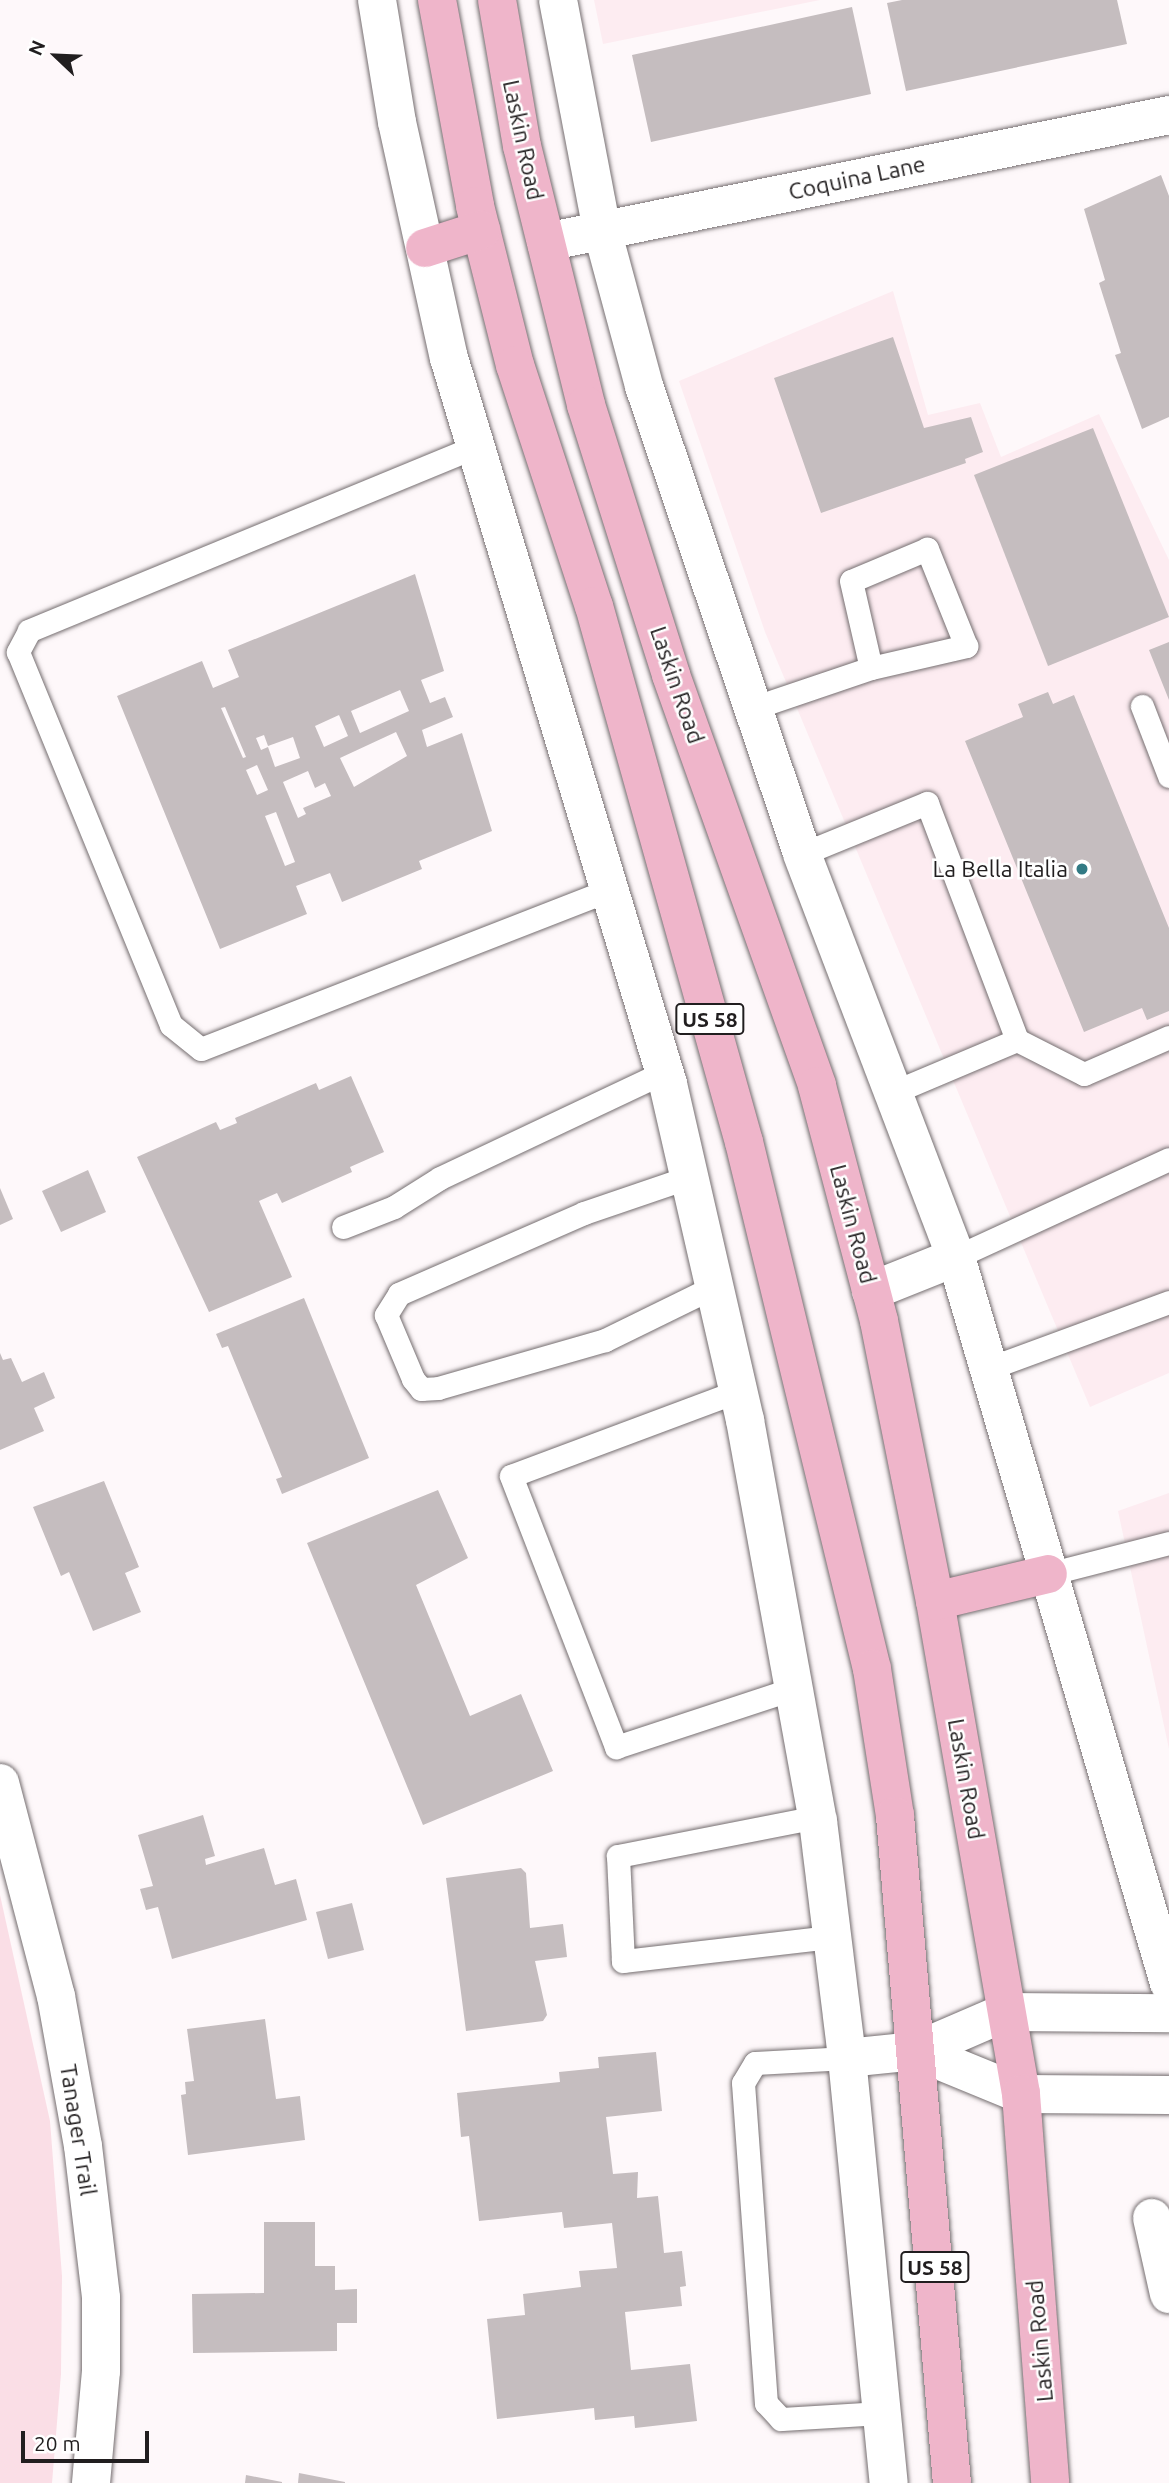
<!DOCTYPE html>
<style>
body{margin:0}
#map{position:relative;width:1169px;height:2483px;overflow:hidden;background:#fef8fa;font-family:Ubuntu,sans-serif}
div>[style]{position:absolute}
.built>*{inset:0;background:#fdecf1}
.green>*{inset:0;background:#fadee6}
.building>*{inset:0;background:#c5bdbf}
.roads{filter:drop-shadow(0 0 2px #756e70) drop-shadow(0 0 2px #756e70)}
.service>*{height:23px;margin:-11.5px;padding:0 11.5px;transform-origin:11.5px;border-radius:11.5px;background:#fff}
.minor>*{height:38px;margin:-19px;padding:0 19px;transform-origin:19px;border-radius:19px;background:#fff}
.secondary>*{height:38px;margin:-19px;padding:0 19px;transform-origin:19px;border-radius:19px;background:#fff}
.primary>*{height:38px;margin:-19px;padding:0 19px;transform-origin:19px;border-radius:19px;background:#efb5ca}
.dots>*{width:19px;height:19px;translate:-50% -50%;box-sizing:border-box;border:4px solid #fff;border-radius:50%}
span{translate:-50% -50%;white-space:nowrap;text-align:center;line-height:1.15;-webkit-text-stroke:5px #fff;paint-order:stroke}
.shield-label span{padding:2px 5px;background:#fff;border:2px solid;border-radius:5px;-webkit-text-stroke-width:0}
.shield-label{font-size:21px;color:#211e1f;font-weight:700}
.street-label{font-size:23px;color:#211e1f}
.poi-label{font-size:23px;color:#211e1f}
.right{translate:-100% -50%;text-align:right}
.north{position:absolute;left:21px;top:21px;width:70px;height:70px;-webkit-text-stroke:5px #fff;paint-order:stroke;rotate:293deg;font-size:19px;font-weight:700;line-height:28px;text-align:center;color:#211e1f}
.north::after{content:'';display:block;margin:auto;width:24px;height:32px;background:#211e1f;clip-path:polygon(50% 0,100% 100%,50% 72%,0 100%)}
.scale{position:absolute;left:21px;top:2431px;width:128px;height:32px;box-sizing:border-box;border:4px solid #211e1f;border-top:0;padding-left:9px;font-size:21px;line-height:24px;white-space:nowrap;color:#211e1f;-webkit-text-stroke:5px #fff;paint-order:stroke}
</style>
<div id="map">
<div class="built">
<div style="clip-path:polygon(594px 0,820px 0,603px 44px)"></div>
<div style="clip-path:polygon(893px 291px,928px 415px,980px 403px,1001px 457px,1099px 414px,1169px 560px,1169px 1373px,1090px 1407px,765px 632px,679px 381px)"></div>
<div style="clip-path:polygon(1169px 1493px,1169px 1749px,1118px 1511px)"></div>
</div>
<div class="green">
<div style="clip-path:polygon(0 1895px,50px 2121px,62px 2276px,61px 2374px,52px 2483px,0 2483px)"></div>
</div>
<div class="building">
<div style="clip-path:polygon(902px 0,1117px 0,1127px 44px,906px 91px,887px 3px)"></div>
<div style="clip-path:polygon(852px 7px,871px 94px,651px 142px,632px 55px)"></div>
<div style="clip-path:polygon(1161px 175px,1169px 196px,1169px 417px,1142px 429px,1115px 355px,1121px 353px,1099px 283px,1105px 280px,1084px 209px)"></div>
<div style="clip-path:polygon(893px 337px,924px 428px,971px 417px,983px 452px,965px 459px,966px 463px,821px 513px,774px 378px)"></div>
<div style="clip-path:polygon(1093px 428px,1169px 617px,1048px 666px,974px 475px)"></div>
<div style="clip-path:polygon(evenodd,415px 574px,444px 671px,421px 680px,430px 703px,445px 697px,453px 717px,422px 730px,427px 747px,462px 733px,492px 831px,419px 861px,422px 869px,342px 902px,330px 873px,296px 886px,307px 914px,220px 949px,117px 696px,202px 661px,213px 688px,239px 677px,228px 650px,415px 574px,400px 690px,409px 711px,360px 733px,351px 711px,400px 690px,415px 574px,225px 707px,246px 757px,243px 758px,221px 708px,225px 707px,415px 574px,339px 715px,348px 736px,324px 747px,315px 726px,339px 715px,415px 574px,396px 732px,407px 756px,354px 787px,340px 758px,396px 732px,415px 574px,264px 735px,268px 746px,293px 737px,300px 758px,275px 767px,268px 747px,261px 750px,256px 738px,264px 735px,415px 574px,257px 765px,268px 790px,257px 795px,246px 770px,257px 765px,415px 574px,308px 771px,315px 788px,325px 783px,331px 796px,303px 808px,306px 814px,298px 818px,283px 782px,308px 771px,415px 574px,276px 812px,295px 862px,285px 866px,265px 816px,276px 812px)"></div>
<div style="clip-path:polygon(1169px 642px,1169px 700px,1149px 650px)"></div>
<div style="clip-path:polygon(1048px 692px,1053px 704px,1074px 695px,1169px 928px,1169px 1011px,1147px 1020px,1142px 1008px,1084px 1032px,965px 741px,1023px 717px,1018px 704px)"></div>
<div style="clip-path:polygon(351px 1076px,384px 1152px,350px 1167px,352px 1172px,282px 1203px,277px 1193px,259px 1201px,292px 1277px,209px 1312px,137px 1157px,216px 1122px,220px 1130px,237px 1123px,235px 1118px,316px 1083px,319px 1090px)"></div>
<div style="clip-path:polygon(88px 1170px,106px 1212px,61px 1232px,42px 1191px)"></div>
<div style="clip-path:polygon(0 1188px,13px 1219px,0 1225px)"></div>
<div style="clip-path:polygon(304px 1298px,369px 1458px,282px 1494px,276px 1479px,282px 1477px,228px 1346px,222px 1348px,216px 1334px)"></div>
<div style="clip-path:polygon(0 1353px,3px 1360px,11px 1358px,22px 1382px,44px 1372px,55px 1398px,34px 1408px,44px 1431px,0 1450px)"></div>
<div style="clip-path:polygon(104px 1481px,139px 1567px,125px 1573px,141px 1612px,93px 1631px,69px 1572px,61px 1576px,33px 1507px)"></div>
<div style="clip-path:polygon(438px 1490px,468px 1558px,416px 1585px,470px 1716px,521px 1694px,553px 1771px,423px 1825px,307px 1543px)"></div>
<div style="clip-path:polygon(203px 1815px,215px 1856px,205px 1859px,206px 1865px,264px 1848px,275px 1885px,296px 1879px,307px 1920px,172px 1959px,158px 1907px,146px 1910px,140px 1889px,153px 1886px,138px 1835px)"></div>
<div style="clip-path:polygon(521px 1868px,526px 1873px,530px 1928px,563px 1924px,567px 1957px,535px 1961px,547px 2015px,543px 2021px,466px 2031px,446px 1878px)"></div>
<div style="clip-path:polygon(352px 1903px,364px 1950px,328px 1959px,316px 1912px)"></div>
<div style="clip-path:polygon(265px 2019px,276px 2099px,300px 2096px,305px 2140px,188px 2155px,181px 2095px,186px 2094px,185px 2082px,194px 2081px,187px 2029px)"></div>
<div style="clip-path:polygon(656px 2052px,662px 2111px,606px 2117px,613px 2174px,638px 2172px,637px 2198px,658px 2196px,664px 2253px,682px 2251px,686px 2286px,680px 2287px,682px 2306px,625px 2312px,631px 2370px,690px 2364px,697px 2421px,635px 2428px,634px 2416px,595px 2420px,594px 2408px,497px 2419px,487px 2319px,525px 2315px,523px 2294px,581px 2287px,579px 2271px,617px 2268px,612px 2223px,564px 2228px,562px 2212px,479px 2221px,469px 2136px,461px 2137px,457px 2093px,560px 2082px,559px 2072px,599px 2068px,598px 2057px)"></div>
<div style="clip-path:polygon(264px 2222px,315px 2222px,315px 2266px,335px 2266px,335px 2290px,357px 2289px,357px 2323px,337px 2323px,337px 2351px,193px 2353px,192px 2294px,264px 2293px)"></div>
<div style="clip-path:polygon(299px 2473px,345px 2482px,345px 2483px,298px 2483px)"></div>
<div style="clip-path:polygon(246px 2475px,282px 2482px,282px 2483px,245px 2483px)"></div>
</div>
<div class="roads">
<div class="service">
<div style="left:477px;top:446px;width:485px;rotate:157.6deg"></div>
<div style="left:29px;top:631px;width:24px;rotate:118deg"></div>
<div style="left:18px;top:652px;width:403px;rotate:67.7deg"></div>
<div style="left:171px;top:1025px;width:38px;rotate:39deg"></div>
<div style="left:201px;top:1049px;width:440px;rotate:-21.3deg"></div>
<div style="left:1142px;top:706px;width:75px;rotate:68.9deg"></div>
<div style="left:753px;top:708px;width:125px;rotate:-18.7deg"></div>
<div style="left:871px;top:668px;width:98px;rotate:-13deg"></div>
<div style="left:966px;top:646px;width:105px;rotate:-111.9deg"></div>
<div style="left:927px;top:549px;width:82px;rotate:157.2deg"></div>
<div style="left:851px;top:581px;width:89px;rotate:77.1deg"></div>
<div style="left:802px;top:854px;width:135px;rotate:-22.2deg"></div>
<div style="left:927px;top:803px;width:254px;rotate:69.2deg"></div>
<div style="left:1017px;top:1040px;width:134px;rotate:157.1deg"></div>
<div style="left:1017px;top:1040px;width:75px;rotate:26.9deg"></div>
<div style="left:1084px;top:1074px;width:93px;rotate:-23.5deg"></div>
<div style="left:689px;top:1177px;width:111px;rotate:161.1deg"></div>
<div style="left:584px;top:1213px;width:202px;rotate:156.4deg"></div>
<div style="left:399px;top:1294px;width:25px;rotate:122deg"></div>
<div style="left:386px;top:1315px;width:69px;rotate:67.1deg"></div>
<div style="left:413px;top:1379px;width:13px;rotate:51deg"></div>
<div style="left:421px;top:1389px;width:17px;rotate:-3deg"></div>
<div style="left:438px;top:1388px;width:174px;rotate:-16deg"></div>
<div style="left:605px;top:1340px;width:123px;rotate:-26.1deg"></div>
<div style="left:343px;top:1227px;width:55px;rotate:-21.4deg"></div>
<div style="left:394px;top:1207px;width:54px;rotate:-32.2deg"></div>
<div style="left:440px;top:1178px;width:248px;rotate:-25.3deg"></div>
<div style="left:956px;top:1257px;width:234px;rotate:-24.7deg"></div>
<div style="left:987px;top:1369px;width:194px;rotate:-20.2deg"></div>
<div style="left:738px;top:1391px;width:242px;rotate:159.5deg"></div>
<div style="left:511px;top:1476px;width:291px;rotate:68.8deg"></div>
<div style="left:616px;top:1747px;width:188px;rotate:-18.2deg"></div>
<div style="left:1048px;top:1574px;width:125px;rotate:-14.4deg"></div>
<div style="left:817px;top:1817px;width:203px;rotate:168.9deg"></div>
<div style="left:618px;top:1856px;width:105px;rotate:87.3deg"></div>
<div style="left:623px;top:1961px;width:210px;rotate:-6.6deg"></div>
<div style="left:847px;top:2058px;width:92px;rotate:176.9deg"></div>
<div style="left:755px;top:2063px;width:23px;rotate:121deg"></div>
<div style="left:743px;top:2083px;width:321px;rotate:85.9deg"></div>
<div style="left:766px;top:2403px;width:22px;rotate:47deg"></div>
<div style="left:781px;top:2419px;width:101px;rotate:-3.4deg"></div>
</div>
<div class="minor">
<div style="left:377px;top:0;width:124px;rotate:80.7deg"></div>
<div style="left:397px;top:122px;width:242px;rotate:77.6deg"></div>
<div style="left:449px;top:358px;width:758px;rotate:73.21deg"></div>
<div style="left:668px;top:1084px;width:345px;rotate:77.1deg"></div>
<div style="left:745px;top:1420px;width:408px;rotate:79.7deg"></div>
<div style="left:818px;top:1821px;width:239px;rotate:83deg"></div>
<div style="left:847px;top:2058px;width:427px;rotate:84.4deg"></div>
<div style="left:558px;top:0;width:234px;rotate:79.2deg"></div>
<div style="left:602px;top:230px;width:162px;rotate:74.9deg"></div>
<div style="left:644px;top:386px;width:494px;rotate:71.3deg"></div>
<div style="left:802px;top:854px;width:431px;rotate:69.1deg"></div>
<div style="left:956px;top:1257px;width:757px;rotate:73.65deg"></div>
<div style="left:546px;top:242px;width:636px;rotate:-11.52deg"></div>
<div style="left:871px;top:1291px;width:92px;rotate:-21.8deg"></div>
<div style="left:0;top:1783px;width:220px;rotate:75.3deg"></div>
<div style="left:56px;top:1996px;width:152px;rotate:79.8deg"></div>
<div style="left:83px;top:2146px;width:153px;rotate:83.2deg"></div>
<div style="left:101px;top:2298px;width:73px;rotate:90deg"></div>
<div style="left:101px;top:2371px;width:112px;rotate:95.1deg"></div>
<div style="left:847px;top:2058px;width:69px;rotate:-5.8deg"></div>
<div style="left:1152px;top:2218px;width:78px;rotate:77.4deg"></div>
</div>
<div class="secondary">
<div style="left:916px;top:2051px;width:113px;rotate:22.3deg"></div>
<div style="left:1021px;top:2094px;width:148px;rotate:0.4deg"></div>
<div style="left:916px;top:2051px;width:98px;rotate:-23.4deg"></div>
<div style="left:1006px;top:2012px;width:163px;rotate:0.4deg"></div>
</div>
<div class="primary">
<div style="left:437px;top:0;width:209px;rotate:79.5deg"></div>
<div style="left:475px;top:206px;width:164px;rotate:75.9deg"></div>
<div style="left:515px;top:365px;width:254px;rotate:71.9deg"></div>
<div style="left:594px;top:606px;width:557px;rotate:74.37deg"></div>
<div style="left:744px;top:1142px;width:542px;rotate:76.35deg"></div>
<div style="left:872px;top:1669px;width:149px;rotate:81.1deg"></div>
<div style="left:895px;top:1816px;width:669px;rotate:85.12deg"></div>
<div style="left:497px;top:0;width:148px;rotate:80.3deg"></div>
<div style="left:522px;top:146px;width:267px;rotate:76.1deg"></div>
<div style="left:586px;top:405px;width:283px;rotate:72.5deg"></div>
<div style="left:671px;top:675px;width:436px;rotate:70.4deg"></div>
<div style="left:817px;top:1086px;width:243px;rotate:75.2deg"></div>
<div style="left:879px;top:1321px;width:286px;rotate:78.7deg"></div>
<div style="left:935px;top:1601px;width:500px;rotate:80.1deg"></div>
<div style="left:1021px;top:2094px;width:390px;rotate:85.7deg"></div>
<div style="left:425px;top:248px;width:59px;rotate:-17.8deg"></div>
<div style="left:935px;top:1601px;width:116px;rotate:-13.4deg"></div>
</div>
</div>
<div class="dots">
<div style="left:1082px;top:869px;background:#327a84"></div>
</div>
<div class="shield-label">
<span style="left:710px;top:1019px">US 58</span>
<span style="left:935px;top:2267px">US 58</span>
</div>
<div class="street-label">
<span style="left:523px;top:140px;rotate:78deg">Laskin Road</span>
<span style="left:857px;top:178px;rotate:-12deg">Coquina Lane</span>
<span style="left:677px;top:685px;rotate:71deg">Laskin Road</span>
<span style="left:853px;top:1224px;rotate:75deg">Laskin Road</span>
<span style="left:966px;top:1779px;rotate:80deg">Laskin Road</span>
<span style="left:78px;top:2130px;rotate:81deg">Tanager Trail</span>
<span style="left:1040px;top:2341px;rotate:-95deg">Laskin Road</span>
</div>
<div class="poi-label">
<span class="right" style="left:1068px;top:869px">La Bella Italia</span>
</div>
<div class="north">N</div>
<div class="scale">20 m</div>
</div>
